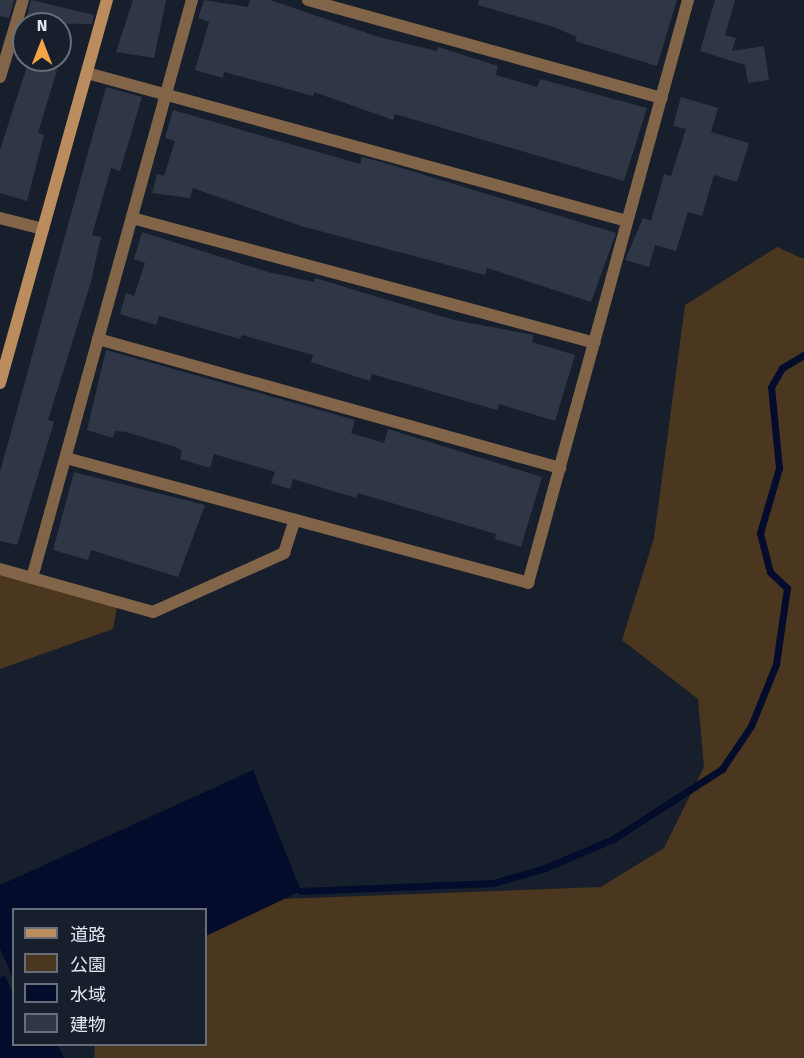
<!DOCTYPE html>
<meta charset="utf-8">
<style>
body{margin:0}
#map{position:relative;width:804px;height:1058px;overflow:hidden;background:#181f2c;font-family:"Fira Sans","Noto Sans JP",sans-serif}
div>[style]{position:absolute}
.green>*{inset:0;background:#4b3620}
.water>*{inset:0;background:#030c2b}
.stream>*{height:7px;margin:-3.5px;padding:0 3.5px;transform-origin:3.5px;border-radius:3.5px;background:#030c2b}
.building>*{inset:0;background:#2f3645}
.street>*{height:12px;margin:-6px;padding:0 6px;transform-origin:6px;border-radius:6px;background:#826548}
.secondary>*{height:12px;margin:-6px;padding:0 6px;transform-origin:6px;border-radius:6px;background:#bb8d5e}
span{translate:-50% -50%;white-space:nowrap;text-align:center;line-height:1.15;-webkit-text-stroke:6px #181f2c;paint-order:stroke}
.legend{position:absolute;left:12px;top:908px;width:195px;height:138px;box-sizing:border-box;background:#181f2c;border:2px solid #686f7a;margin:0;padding:8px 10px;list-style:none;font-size:18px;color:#e1e6f0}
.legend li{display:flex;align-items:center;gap:12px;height:30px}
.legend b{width:30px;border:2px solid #686f7a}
.north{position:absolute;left:12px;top:12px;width:60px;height:60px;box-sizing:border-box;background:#181f2c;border:2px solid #686f7a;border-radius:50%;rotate:0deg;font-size:16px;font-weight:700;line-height:24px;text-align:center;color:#e1e6f0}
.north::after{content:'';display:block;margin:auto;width:21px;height:27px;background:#f4a345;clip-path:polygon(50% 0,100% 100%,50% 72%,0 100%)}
</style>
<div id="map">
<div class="green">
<div style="clip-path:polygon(777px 247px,804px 259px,804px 1058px,94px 1058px,95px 1045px,206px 1044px,206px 928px,280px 899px,601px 887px,664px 848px,704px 767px,698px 699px,622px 640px,654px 538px,685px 305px)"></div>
<div style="clip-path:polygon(0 575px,117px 606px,113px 629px,0 669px)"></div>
</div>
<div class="water">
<div style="clip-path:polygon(253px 770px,301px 891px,206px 936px,206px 910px,14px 910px,13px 978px,0 949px,0 885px)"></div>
<div style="clip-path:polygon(5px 975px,13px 993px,14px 1044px,58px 1045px,64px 1058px,0 1058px,0 978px)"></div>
</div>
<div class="stream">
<div style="left:301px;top:891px;width:192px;rotate:-2.4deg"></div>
<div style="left:493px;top:883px;width:54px;rotate:-16.1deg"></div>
<div style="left:545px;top:868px;width:74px;rotate:-23.1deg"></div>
<div style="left:613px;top:839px;width:130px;rotate:-32.7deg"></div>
<div style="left:722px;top:769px;width:52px;rotate:-56deg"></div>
<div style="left:751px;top:726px;width:67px;rotate:-68deg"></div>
<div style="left:776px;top:664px;width:77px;rotate:-81.8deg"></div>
<div style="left:787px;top:588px;width:23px;rotate:-137deg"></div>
<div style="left:770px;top:572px;width:40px;rotate:-104.4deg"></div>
<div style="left:760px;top:533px;width:68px;rotate:-73.7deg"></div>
<div style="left:779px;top:468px;width:81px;rotate:-95.6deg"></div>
<div style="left:771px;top:387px;width:22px;rotate:-60deg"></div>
<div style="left:782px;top:368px;width:26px;rotate:-31deg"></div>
</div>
<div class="building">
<div style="clip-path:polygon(0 0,14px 0,9px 18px,0 16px)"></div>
<div style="clip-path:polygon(31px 0,94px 15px,92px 24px,25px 23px)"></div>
<div style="clip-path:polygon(133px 0,166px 0,154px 58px,116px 52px)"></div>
<div style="clip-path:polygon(204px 0,248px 7px,250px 0,270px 0,382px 38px,437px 51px,438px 47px,498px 66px,496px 75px,537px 87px,540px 79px,647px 108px,624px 181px,395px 114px,393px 120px,314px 92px,313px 96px,224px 72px,223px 78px,195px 70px,209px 22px,198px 18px)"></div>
<div style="clip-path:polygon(479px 0,677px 0,657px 66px,575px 41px,577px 37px,554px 27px,478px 5px)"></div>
<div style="clip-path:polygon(715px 0,735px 0,725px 35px,736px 38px,732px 51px,764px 46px,769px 80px,748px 83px,745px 65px,700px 51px)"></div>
<div style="clip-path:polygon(29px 60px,60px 60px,38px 133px,44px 135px,27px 201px,0 193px,0 150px)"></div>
<div style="clip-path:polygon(106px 87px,142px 97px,120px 171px,111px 168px,92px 235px,101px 237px,91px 282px,48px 420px,54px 422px,17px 545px,0 541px,0 472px)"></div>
<div style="clip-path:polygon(681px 97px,718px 108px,711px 132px,749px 143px,737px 182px,714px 175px,702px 216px,688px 212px,676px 251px,655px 245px,649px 267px,625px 260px,643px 218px,651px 221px,664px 174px,671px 176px,686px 129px,673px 126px)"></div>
<div style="clip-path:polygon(173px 110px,360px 164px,362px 157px,385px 163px,616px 233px,591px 302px,487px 268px,485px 275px,301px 226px,193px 188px,190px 198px,152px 193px,157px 174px,164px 176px,175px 141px,165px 138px)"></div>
<div style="clip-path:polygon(142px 232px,268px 272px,314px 282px,315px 278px,454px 320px,534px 335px,532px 342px,575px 355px,555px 421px,499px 404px,497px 410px,372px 374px,370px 381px,311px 362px,313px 355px,242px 335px,240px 339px,159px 316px,156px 325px,120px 314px,126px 293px,134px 296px,145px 263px,134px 259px)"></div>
<div style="clip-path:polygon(106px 350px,355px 420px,351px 433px,384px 443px,388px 429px,542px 477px,521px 547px,495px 539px,496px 534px,358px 493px,356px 498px,293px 479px,290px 489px,271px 483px,275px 472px,214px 454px,210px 468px,180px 459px,182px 451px,176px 447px,126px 432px,115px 431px,113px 438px,87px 430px)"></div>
<div style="clip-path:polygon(74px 472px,205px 505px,178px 577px,91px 550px,88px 560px,53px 550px)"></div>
</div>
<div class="street">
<div style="left:308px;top:0;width:367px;rotate:15.5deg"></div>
<div style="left:87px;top:73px;width:560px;rotate:15.33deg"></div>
<div style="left:0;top:77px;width:80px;rotate:-73.4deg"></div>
<div style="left:0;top:218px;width:44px;rotate:14.3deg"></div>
<div style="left:132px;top:218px;width:479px;rotate:15.1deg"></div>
<div style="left:98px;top:339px;width:480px;rotate:15.6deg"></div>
<div style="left:66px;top:458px;width:479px;rotate:15.1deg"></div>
<div style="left:528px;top:583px;width:605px;rotate:-74.65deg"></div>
<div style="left:0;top:569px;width:159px;rotate:15.7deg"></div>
<div style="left:153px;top:612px;width:144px;rotate:-24.2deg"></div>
<div style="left:284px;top:553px;width:35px;rotate:-72deg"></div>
<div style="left:32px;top:578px;width:600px;rotate:-74.53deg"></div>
</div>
<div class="secondary">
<div style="left:0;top:383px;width:398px;rotate:-74.4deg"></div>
</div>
<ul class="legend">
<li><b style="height:8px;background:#bb8d5e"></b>道路</li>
<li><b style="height:16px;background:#4b3620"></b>公園</li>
<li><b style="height:16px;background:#030c2b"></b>水域</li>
<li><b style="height:16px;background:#2f3645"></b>建物</li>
</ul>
<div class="north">N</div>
</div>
